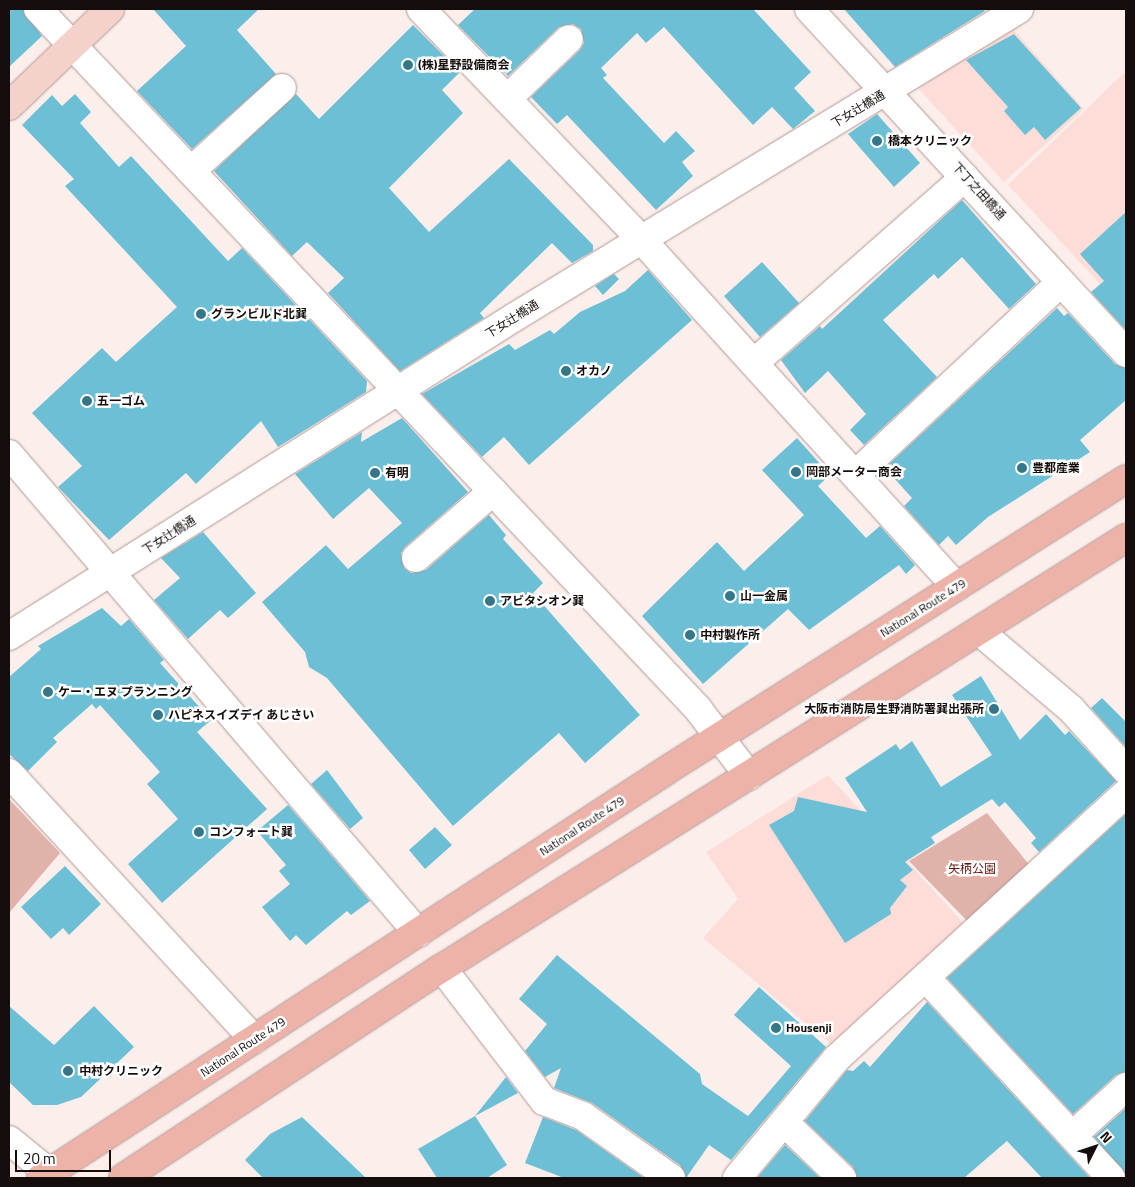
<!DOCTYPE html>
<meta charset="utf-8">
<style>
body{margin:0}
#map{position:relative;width:1135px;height:1187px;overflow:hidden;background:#fceeeb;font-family:"Titillium Web","Noto Sans JP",sans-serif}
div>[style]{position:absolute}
.built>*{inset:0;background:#feddd8}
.green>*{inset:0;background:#e1b2aa}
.building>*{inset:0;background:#6dbfd5}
.roads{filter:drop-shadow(0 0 1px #af9995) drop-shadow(0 0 1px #af9995)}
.minor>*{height:28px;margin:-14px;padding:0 14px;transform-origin:14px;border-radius:14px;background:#fff}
.major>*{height:28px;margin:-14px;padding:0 14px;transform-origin:14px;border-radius:14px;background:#f4d1cb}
.highway>*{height:28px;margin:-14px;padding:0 14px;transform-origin:14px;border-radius:14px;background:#edb2a8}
.dots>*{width:14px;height:14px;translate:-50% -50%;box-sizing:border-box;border:2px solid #fff;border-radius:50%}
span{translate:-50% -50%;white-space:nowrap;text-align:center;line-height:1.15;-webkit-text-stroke:5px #fff;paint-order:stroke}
.poi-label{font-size:12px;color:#140d0b;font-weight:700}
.left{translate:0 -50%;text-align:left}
.right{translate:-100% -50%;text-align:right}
.street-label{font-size:12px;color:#140d0b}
.park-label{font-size:12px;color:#67160e}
.frame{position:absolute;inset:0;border:10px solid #140d0b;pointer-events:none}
.north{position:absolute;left:1070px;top:1122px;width:50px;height:50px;-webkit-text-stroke:4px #fff;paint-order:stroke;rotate:49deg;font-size:14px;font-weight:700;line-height:20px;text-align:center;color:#140d0b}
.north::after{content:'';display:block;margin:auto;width:18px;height:22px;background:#140d0b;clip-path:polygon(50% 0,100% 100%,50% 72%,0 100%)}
.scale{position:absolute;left:15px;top:1150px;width:96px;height:22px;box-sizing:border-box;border:2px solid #140d0b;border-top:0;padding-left:6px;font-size:15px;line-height:18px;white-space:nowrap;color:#140d0b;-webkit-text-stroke:4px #fff;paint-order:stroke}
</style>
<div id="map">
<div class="built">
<div style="clip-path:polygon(1013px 29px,1084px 109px,1004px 182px,917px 87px)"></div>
<div style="clip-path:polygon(1126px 71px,1126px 312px,1008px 185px)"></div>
<div style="clip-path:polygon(828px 775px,969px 929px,837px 1049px,703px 938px,738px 899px,706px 852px)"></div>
</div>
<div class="green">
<div style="clip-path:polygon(9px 799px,60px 853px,9px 913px)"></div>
<div style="clip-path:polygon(987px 813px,1031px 867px,971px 925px,909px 861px)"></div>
</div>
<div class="building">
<div style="clip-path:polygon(9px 9px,23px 9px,42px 36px,9px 67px)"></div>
<div style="clip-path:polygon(153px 9px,259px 9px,237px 30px,276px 74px,192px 149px,137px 91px,186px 46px)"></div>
<div style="clip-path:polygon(475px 9px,753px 9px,811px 72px,794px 88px,815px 111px,793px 129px,772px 107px,753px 125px,664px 27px,646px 43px,637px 33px,601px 68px,607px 75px,603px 78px,664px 143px,676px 131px,695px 151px,682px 162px,693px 176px,656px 210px,567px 115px,557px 124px,531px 97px,580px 50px,584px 43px,581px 29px,573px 24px,559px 27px,508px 76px,458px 25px)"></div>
<div style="clip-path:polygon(844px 9px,983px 9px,985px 11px,895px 67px)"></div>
<div style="clip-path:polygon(413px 25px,460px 72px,442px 90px,463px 113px,389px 188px,429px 232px,509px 159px,593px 245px,593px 251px,572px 263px,552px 243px,480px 313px,484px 318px,400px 371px,328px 293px,344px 278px,307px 242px,292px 256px,214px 171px,296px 94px,319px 119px)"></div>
<div style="clip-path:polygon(1014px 34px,1081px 108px,1045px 140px,1034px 127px,1025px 135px,1004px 111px,1008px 107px,966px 60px)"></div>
<div style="clip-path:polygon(75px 94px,91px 112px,80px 123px,119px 167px,131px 156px,228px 261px,242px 248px,367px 381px,366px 392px,278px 447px,261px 421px,196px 484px,186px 473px,109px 540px,58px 487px,82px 466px,32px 413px,102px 348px,116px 362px,177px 307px,65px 186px,74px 179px,22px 125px,52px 95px,62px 106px)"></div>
<div style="clip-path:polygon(877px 114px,920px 163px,894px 187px,848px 134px)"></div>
<div style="clip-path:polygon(962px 200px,1036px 284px,1009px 309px,962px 257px,938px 279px,934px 274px,883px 320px,937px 377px,864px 445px,850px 430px,866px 414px,828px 371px,805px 393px,781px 360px,820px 326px,822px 329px)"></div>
<div style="clip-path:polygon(1126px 212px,1126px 330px,1091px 292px,1104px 281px,1080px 254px)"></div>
<div style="clip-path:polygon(762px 262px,799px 303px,760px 337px,724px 296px)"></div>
<div style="clip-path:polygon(648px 270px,692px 320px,529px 465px,504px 437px,482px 457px,422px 394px,509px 344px,515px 350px,550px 330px,554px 334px,580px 312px,625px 291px)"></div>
<div style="clip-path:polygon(614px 274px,619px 279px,603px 295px,595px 286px)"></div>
<div style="clip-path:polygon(1057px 308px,1064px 316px,1068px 313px,1115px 364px,1126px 368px,1126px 400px,1080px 440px,1090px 452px,988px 517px,956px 545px,948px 536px,939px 545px,904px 506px,912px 498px,885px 468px)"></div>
<div style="clip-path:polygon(402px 418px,468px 492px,405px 547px,401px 553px,404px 568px,411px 573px,426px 570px,489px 515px,506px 535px,503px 539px,543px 583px,533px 593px,640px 715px,585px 763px,559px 733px,453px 826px,327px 678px,309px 667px,305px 652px,262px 602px,326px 545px,348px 569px,402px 523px,369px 488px,333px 519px,295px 474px,362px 432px,361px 442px)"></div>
<div style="clip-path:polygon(797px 438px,830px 475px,818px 486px,866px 538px,880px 526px,915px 565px,906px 574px,899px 565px,809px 630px,788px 609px,703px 684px,642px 616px,717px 542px,744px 571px,804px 515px,762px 470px)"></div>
<div style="clip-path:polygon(203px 532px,256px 593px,228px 618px,220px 610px,188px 639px,154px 600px,180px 578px,161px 558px)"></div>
<div style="clip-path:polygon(102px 608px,121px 626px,129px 619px,164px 660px,160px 663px,211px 720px,197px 732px,267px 809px,162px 903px,128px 864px,178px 819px,147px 784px,160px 772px,100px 705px,96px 709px,92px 704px,53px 738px,57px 742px,28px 771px,9px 754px,9px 677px,41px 649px,38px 646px)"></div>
<div style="clip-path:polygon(981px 676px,1020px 740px,1046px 714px,1065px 735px,1069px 731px,1116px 781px,1039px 852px,1031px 843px,1036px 838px,1005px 802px,999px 807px,992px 799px,931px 837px,935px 843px,905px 862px,913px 870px,900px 880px,907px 886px,890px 908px,891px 914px,845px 943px,769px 825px,794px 811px,798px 797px,867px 812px,845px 778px,896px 744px,900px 750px,912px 741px,941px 787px,992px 755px,952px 695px)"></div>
<div style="clip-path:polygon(1102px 698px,1126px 722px,1126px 747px,1091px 708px)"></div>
<div style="clip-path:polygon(327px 770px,363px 818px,350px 829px,311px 784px)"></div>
<div style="clip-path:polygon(288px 805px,370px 901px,351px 915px,347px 911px,306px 945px,296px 935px,290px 941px,262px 907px,290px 884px,279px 871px,286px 865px,257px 831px)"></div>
<div style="clip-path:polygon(1126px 814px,1126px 1072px,1116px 1075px,1073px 1114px,947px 978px)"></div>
<div style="clip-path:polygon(435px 827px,452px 845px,425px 869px,409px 850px)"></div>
<div style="clip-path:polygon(65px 866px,101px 904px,69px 935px,63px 928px,51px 939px,21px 907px)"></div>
<div style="clip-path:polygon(557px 955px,700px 1074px,702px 1084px,748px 1116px,791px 1066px,734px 1015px,759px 987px,826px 1047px,731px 1160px,709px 1145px,686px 1178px,680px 1165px,592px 1103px,554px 1088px,561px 1068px,545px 1077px,525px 1051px,547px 1024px,519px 999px)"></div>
<div style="clip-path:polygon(927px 1002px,1090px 1178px,1042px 1178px,1007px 1141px,964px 1178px,857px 1178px,853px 1167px,805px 1121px,847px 1070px,853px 1071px,864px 1061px,870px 1067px)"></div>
<div style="clip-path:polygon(9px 1006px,54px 1045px,94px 1006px,134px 1047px,81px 1097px,57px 1105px,33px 1105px,9px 1082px)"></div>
<div style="clip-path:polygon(506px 1077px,518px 1093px,475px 1116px,507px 1165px,487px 1178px,437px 1178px,418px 1149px,475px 1116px)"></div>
<div style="clip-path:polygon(1126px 1108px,1126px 1175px,1094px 1137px)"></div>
<div style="clip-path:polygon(302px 1117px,366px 1178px,263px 1178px,245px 1160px,270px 1134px)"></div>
<div style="clip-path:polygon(543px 1117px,576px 1130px,644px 1178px,564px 1178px,525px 1163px)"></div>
<div style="clip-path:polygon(785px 1145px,820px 1178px,757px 1178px)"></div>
</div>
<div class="roads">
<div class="minor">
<div style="left:38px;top:9px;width:962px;rotate:46.68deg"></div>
<div style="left:698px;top:709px;width:84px;rotate:52.7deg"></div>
<div style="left:421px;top:9px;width:318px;rotate:46.3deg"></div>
<div style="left:641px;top:239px;width:469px;rotate:47.8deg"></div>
<div style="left:809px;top:9px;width:468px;rotate:47.3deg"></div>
<div style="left:507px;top:99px;width:86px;rotate:-44.1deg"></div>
<div style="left:191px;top:171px;width:123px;rotate:-42.4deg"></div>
<div style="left:754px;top:363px;width:281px;rotate:-41.4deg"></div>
<div style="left:9px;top:454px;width:630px;rotate:49.51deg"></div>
<div style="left:855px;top:475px;width:282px;rotate:-43.1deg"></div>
<div style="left:416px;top:558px;width:102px;rotate:-41deg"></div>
<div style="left:979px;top:631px;width:121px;rotate:40.3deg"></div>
<div style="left:1071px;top:709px;width:82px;rotate:48deg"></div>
<div style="left:9px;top:636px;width:596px;rotate:-32.25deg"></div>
<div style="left:513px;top:318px;width:593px;rotate:-31.41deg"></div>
<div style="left:9px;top:773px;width:362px;rotate:47.4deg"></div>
<div style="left:442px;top:968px;width:168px;rotate:52.5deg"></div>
<div style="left:544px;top:1101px;width:42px;rotate:21deg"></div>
<div style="left:583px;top:1116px;width:108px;rotate:35.2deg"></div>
<div style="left:926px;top:978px;width:272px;rotate:47.2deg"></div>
<div style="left:784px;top:1122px;width:81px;rotate:44deg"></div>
<div style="left:1073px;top:1135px;width:72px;rotate:-42.2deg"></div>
<div style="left:9px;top:1140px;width:60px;rotate:39deg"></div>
<div style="left:737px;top:1178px;width:155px;rotate:-50.2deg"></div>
<div style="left:836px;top:1059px;width:394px;rotate:-42.5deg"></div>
</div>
<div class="major">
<div style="left:9px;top:106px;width:140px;rotate:-43.8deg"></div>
</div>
<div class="highway">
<div style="left:41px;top:1178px;width:747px;rotate:-33.09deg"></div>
<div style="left:667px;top:770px;width:543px;rotate:-32.37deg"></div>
<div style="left:123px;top:1178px;width:382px;rotate:-33.4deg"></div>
<div style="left:442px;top:968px;width:808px;rotate:-32.16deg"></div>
</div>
</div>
<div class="dots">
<div style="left:408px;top:65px;background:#357788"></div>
<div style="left:877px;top:141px;background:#357788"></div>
<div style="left:201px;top:314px;background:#357788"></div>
<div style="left:566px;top:371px;background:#357788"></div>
<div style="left:87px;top:401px;background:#357788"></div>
<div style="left:1022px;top:468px;background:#357788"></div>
<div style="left:796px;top:472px;background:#357788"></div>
<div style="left:375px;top:473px;background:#357788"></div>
<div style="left:730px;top:596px;background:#357788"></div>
<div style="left:490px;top:601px;background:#357788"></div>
<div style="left:690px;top:635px;background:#357788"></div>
<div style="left:48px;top:692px;background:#357788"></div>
<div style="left:994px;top:709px;background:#357788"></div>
<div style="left:158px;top:715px;background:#357788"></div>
<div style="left:199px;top:832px;background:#357788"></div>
<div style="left:776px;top:1028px;background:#357788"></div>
<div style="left:68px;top:1071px;background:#357788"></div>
</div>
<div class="poi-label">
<span class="left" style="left:418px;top:65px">(株)星野設備商会</span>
<span class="left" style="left:888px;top:141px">橋本クリニック</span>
<span class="left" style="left:211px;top:314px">グランビルド北巽</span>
<span class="left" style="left:576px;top:371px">オカノ</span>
<span class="left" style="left:97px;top:401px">五一ゴム</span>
<span class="left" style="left:1032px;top:468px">豊都産業</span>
<span class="left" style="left:806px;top:472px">岡部メーター商会</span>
<span class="left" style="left:385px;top:473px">有明</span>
<span class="left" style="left:740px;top:596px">山一金属</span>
<span class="left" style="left:500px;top:601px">アビタシオン巽</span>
<span class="left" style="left:700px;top:635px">中村製作所</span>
<span class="left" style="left:58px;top:692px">ケー・エヌ プランニング</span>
<span class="right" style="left:984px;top:709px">大阪市消防局生野消防署巽出張所</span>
<span class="left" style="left:168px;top:715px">ハピネスイズデイ あじさい</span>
<span class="left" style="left:209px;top:832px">コンフォート巽</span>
<span class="left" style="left:786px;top:1028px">Housenji</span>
<span class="left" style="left:79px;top:1071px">中村クリニック</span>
</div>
<div class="street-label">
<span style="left:858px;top:109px;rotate:-31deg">下女辻橋通</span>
<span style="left:979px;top:191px;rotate:48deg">下丁之田橋通</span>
<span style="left:512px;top:319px;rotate:-32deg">下女辻橋通</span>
<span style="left:169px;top:535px;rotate:-32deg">下女辻橋通</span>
<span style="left:923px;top:608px;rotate:-32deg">National Route 479</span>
<span style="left:582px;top:826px;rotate:-33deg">National Route 479</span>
<span style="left:243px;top:1047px;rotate:-33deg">National Route 479</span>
</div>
<div class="park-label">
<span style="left:972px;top:869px">矢柄公園</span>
</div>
<div class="frame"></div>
<div class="north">N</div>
<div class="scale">20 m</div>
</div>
